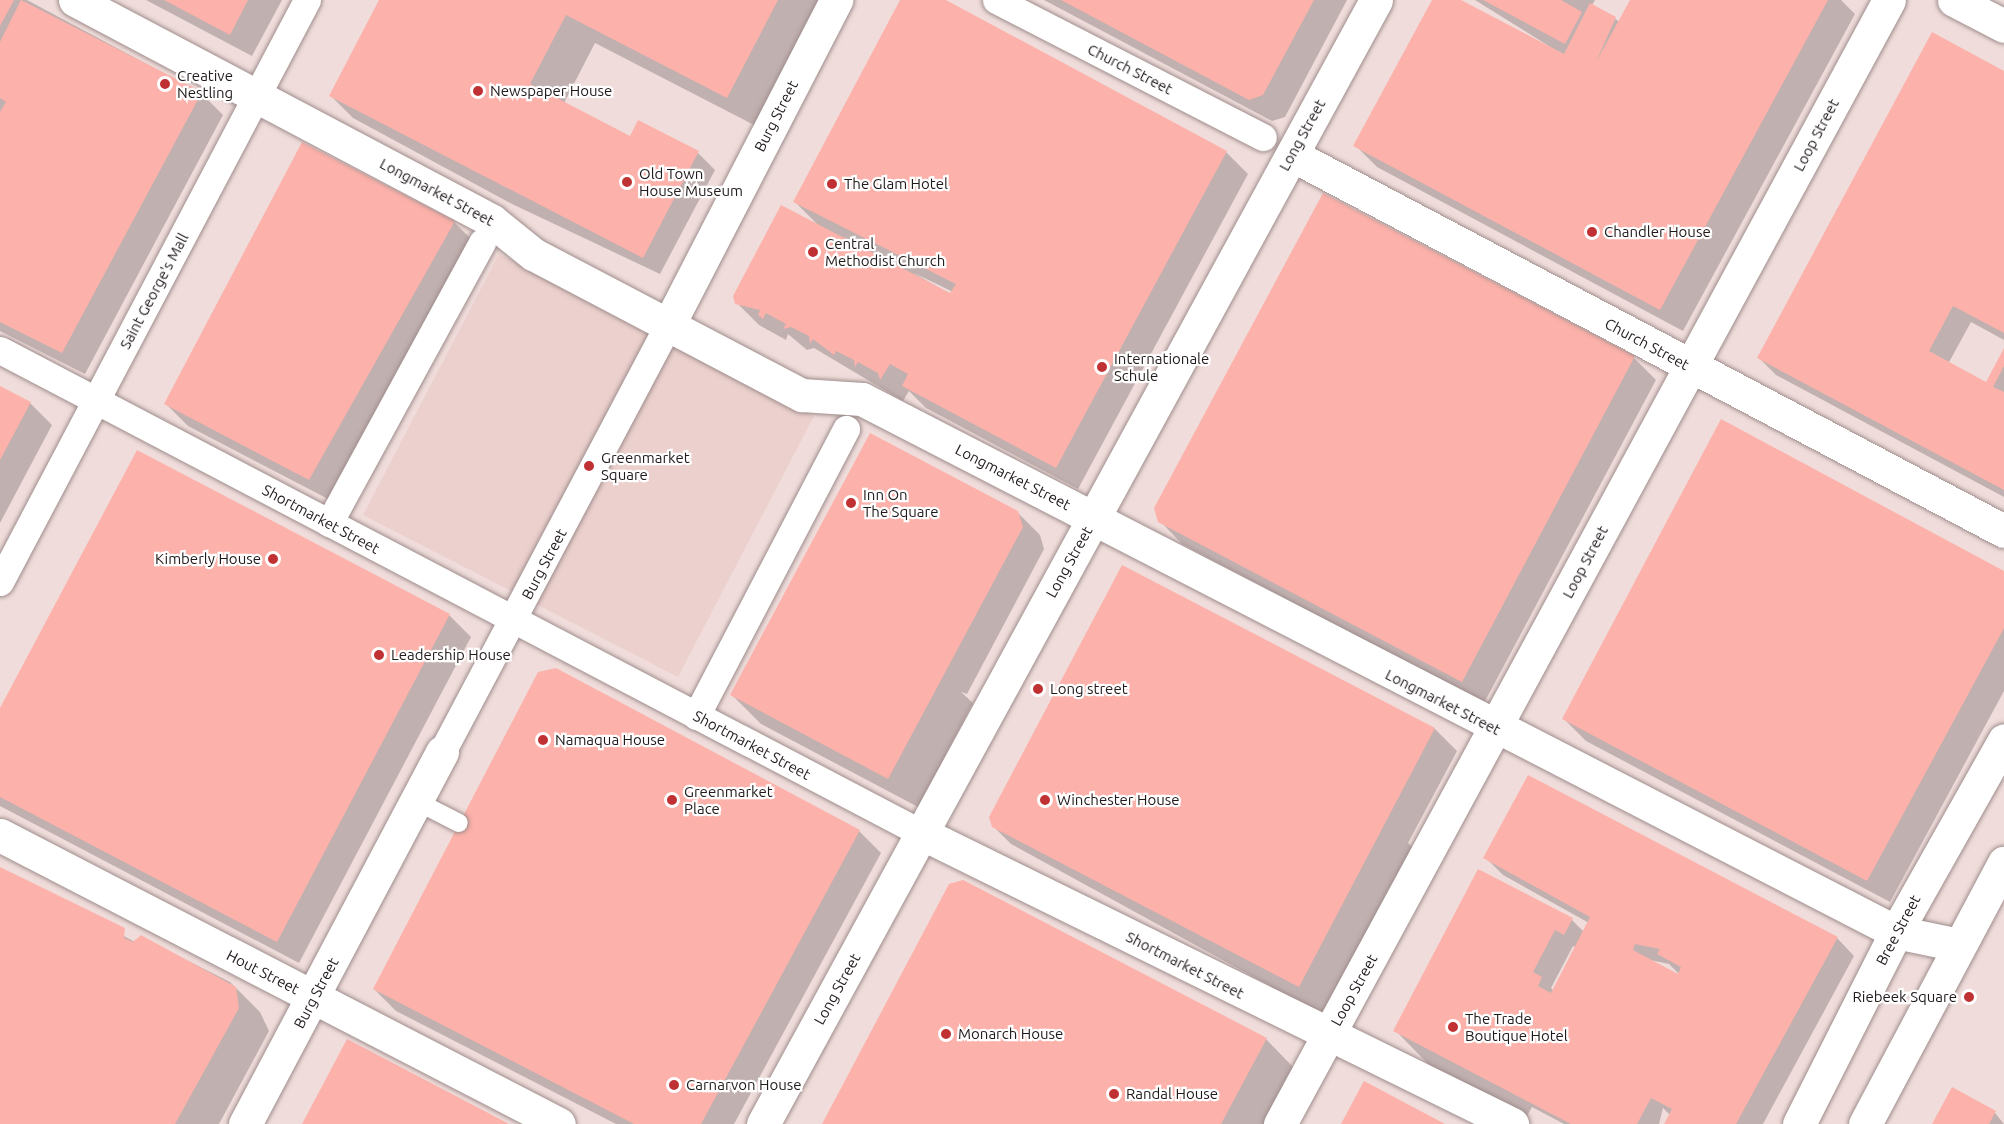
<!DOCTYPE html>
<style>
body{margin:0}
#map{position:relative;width:2004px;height:1124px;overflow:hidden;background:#f0dddb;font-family:Ubuntu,sans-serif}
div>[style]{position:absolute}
.built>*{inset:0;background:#ebd0cd}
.shadow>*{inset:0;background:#0003}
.building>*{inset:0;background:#fcb1aa}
.roads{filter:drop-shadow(0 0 2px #9e8d8c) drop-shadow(0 0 2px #9e8d8c)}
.service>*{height:18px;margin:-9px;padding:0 9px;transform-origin:9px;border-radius:9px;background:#fff}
.pedestrian>*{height:27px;margin:-13.5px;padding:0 13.5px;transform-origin:13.5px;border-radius:13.5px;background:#fff}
.minor>*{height:33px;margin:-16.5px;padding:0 16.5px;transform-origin:16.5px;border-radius:16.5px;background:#fff}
.tertiary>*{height:33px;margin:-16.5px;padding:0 16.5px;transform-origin:16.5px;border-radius:16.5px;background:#fff}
.secondary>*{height:33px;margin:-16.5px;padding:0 16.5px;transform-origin:16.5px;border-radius:16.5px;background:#fff}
.dots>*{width:16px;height:16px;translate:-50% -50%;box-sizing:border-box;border:3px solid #fff;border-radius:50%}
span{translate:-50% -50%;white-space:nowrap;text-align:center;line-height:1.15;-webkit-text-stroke:4.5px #fff;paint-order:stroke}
.street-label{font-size:15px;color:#211a1a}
.poi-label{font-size:15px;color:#211a1a}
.left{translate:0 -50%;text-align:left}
.right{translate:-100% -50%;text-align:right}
</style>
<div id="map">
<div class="built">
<div style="clip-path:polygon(499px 254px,814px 416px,678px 677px,363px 515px)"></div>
</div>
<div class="shadow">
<div style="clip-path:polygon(0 0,27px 0,201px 93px,223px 115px,85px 374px,0 331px)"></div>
<div style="clip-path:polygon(146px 0,282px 0,252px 56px)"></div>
<div style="clip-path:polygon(381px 0,822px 0,756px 126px,595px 43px,564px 103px,631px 138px,639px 122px,698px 153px,715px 170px,660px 274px,512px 204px,353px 118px,331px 96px)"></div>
<div style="clip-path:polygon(evenodd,902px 0,942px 0,1226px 152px,1248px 174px,1078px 489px,926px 408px,909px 391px,903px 401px,814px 348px,807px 350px,788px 334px,786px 340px,759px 325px,737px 303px,819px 226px,795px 202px,902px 0,914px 273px,953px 292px,951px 295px,914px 273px)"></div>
<div style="clip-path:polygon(1044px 0,1347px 0,1285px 117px,1272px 121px)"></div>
<div style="clip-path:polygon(1434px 0,1457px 0,1568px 58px,1475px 0,1595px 0,1592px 5px,1620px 22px,1631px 0,1841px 0,1855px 14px,1683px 331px,1377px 167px,1355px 145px)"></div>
<div style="clip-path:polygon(2004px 73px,2004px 340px,1971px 322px,1948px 364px,1986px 384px,2004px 351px,2004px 497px,1776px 375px,1759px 358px)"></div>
<div style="clip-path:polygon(1324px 195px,1634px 358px,1656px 380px,1484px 703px,1182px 544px,1160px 521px)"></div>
<div style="clip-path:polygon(454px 222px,476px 244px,332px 501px,188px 426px,166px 404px)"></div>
<div style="clip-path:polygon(0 388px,30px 403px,52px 425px,0 523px)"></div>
<div style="clip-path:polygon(1017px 512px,1040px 535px,1044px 549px,967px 694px,961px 692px,973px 703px,918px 807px,761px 724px,732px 695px)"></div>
<div style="clip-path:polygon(1123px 567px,1435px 729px,1457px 751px,1408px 843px,1422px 856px,1334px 1021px,1011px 844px,993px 826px)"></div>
<div style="clip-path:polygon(2004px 573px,2004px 691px,1890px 902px,1586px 741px,1564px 719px)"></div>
<div style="clip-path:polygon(449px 615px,471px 637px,299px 963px,0 806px,0 712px)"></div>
<div style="clip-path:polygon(859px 831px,881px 853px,734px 1124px,616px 1124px,396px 1011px,374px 989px)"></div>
<div style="clip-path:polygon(evenodd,1485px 857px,1837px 938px,1854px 956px,1763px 1124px,1666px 1124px,1670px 1115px,1663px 1108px,1659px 1124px,1564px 1124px,1532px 1107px,1527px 1116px,1430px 1066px,1395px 1030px,1479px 871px,1572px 920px,1584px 932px,1589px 923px,1503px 875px,1485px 857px,1573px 946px,1576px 948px,1554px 991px,1551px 988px,1573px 946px,1485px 857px,1650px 960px,1669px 964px,1681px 976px,1650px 960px)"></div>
<div style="clip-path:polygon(0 870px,135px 942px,141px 937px,230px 982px,260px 1012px,269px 1031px,219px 1124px,0 1124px)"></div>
<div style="clip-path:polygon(1266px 1039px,1295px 1069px,1265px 1124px,824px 1124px)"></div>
<div style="clip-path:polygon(1995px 1113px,2004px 1124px,1934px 1124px)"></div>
</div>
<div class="building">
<div style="clip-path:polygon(0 0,14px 0,0 26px)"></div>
<div style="clip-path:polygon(21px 0,202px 92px,62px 353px,0 322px,0 112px,6px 102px,0 98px,0 42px)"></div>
<div style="clip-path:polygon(164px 0,248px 0,230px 35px)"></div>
<div style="clip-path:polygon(379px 0,778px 0,727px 98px,566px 15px,530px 84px,630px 136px,638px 120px,699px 151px,643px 258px,329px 96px)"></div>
<div style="clip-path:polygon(900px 0,946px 0,1227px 151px,1056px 468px,902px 386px,908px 374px,890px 364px,880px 380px,878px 373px,858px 362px,855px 367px,854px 360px,836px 351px,834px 355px,813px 339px,810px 343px,809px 336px,791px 327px,783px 329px,786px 324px,766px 313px,763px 319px,758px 315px,760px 310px,735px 304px,733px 296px,781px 205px,950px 293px,956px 284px,793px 202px)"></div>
<div style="clip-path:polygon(1061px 0,1314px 0,1263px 95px,1249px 100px)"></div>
<div style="clip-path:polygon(1432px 0,1461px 0,1564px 54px,1590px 3px,1616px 17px,1596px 62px,1630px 0,1828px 0,1660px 310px,1353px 146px)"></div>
<div style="clip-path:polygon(1483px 0,1561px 0,1582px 12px,1565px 44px)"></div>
<div style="clip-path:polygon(1932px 32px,2004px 71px,2004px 333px,1953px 306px,1929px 351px,1986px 382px,2004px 348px,2004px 366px,1993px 387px,2004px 392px,2004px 490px,1757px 358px)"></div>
<div style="clip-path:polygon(302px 142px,455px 221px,309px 480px,164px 404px)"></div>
<div style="clip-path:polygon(1323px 193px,1635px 356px,1462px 682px,1158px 522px,1154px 508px)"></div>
<div style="clip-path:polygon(0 386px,31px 402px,0 460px)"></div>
<div style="clip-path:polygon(1721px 419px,2004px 571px,2004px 628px,1867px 881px,1562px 719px)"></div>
<div style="clip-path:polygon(870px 433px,1018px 511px,1023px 527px,888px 779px,730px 695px)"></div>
<div style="clip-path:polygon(137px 450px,450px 614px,277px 942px,0 797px,0 708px)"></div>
<div style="clip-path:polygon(1122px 565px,1435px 728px,1299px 987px,992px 827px,989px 817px)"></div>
<div style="clip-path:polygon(556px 668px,860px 830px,701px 1124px,634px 1124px,373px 989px,538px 672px)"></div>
<div style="clip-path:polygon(evenodd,1528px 775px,1838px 937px,1736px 1124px,1664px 1124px,1672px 1109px,1651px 1098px,1637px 1124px,1571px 1124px,1393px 1031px,1478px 869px,1573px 918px,1564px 935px,1555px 930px,1533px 972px,1542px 977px,1538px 986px,1551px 993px,1590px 917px,1483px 858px,1528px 775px,1635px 944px,1660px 949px,1657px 954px,1681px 967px,1678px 974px,1633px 950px,1635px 944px)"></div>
<div style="clip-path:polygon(0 867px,125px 928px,124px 938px,133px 942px,141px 935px,236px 987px,239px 1008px,175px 1124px,0 1124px)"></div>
<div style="clip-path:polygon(963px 880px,1267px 1038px,1221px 1124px,822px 1124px,949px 884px)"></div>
<div style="clip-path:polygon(347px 1039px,492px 1115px,509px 1124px,302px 1124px)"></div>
<div style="clip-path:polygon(1364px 1081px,1445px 1124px,1341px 1124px)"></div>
<div style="clip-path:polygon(1952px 1087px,1996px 1111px,1989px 1124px,1932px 1124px)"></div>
</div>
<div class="roads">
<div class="service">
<div style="left:416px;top:801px;width:48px;rotate:27.1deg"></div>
</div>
<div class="pedestrian">
<div style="left:996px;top:0;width:300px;rotate:27.2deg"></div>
<div style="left:0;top:350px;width:1040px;rotate:27.67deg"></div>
<div style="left:329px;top:523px;width:320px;rotate:-61.4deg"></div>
<div style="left:0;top:582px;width:658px;rotate:-62.19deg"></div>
<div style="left:696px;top:716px;width:324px;rotate:-62.4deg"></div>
<div style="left:442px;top:752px;width:484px;rotate:-62.1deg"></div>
</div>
<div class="minor">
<div style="left:75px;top:0;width:472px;rotate:27.9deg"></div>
<div style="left:492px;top:221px;width:53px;rotate:38.8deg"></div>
<div style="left:533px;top:254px;width:304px;rotate:27.7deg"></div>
<div style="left:802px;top:395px;width:60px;rotate:3.8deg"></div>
<div style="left:862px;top:399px;width:1163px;rotate:27.27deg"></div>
<div style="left:1896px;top:932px;width:64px;rotate:11.7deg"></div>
<div style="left:1292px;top:155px;width:805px;rotate:27.84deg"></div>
<div style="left:669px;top:324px;width:365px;rotate:-62.7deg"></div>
<div style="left:921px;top:833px;width:659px;rotate:26.21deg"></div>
<div style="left:0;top:835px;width:629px;rotate:27.34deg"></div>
<div style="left:245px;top:1124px;width:421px;rotate:-62.1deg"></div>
<div style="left:1799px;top:1124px;width:215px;rotate:-63.2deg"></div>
<div style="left:1896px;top:932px;width:220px;rotate:-60.6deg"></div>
<div style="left:1865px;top:1124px;width:296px;rotate:-62deg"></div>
</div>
<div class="tertiary">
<div style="left:763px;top:1124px;width:1280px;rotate:-61.39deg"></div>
<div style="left:1280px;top:1124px;width:1278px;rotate:-61.55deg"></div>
</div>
<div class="secondary">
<div style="left:1954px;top:0;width:56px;rotate:27.5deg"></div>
</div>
</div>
<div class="dots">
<div style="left:165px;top:84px;background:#c03133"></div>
<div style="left:478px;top:91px;background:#c03133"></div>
<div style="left:627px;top:182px;background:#c03133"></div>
<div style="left:832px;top:184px;background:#c03133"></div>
<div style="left:1592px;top:232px;background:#c03133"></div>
<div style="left:813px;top:252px;background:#c03133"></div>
<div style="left:1102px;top:367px;background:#c03133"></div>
<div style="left:589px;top:466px;background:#c03133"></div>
<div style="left:851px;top:503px;background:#c03133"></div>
<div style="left:273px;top:559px;background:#c03133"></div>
<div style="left:379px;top:655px;background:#c03133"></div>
<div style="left:1038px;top:689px;background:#c03133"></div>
<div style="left:543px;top:740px;background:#c03133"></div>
<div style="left:672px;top:800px;background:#c03133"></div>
<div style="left:1045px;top:800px;background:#c03133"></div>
<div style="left:1969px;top:997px;background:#c03133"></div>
<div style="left:1453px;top:1027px;background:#c03133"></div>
<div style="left:946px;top:1034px;background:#c03133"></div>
<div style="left:674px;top:1085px;background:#c03133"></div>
<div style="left:1114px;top:1094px;background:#c03133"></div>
</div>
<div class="street-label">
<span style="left:1130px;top:69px;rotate:27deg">Church Street</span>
<span style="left:776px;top:116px;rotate:-63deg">Burg Street</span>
<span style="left:1302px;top:135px;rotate:-61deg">Long Street</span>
<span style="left:1816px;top:135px;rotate:-62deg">Loop Street</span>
<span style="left:437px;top:192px;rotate:28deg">Longmarket Street</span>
<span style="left:154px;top:291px;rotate:-62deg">Saint George's Mall</span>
<span style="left:1647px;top:344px;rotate:28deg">Church Street</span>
<span style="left:1013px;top:477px;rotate:27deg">Longmarket Street</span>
<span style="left:321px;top:519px;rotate:28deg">Shortmarket Street</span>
<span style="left:1069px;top:562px;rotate:-61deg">Long Street</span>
<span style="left:1585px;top:562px;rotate:-62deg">Loop Street</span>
<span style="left:544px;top:564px;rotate:-62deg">Burg Street</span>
<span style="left:1443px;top:702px;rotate:27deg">Longmarket Street</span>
<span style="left:752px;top:745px;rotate:28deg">Shortmarket Street</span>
<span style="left:1898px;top:930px;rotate:-62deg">Bree Street</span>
<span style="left:1185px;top:965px;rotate:27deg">Shortmarket Street</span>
<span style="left:263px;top:972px;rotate:27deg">Hout Street</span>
<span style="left:837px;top:989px;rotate:-61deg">Long Street</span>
<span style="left:1354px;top:990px;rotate:-61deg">Loop Street</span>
<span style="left:316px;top:993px;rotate:-62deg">Burg Street</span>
</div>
<div class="poi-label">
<span class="left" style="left:177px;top:84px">Creative<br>Nestling</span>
<span class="left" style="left:490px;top:91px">Newspaper House</span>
<span class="left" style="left:639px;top:182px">Old Town<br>House Museum</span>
<span class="left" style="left:844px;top:184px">The Glam Hotel</span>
<span class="left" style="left:1604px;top:232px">Chandler House</span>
<span class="left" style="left:825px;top:252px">Central<br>Methodist Church</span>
<span class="left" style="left:1114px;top:367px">Internationale<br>Schule</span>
<span class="left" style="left:601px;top:466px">Greenmarket<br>Square</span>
<span class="left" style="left:863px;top:503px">Inn On<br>The Square</span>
<span class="right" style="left:261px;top:559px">Kimberly House</span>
<span class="left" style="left:391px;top:655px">Leadership House</span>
<span class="left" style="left:1050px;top:689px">Long street</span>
<span class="left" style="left:555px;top:740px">Namaqua House</span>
<span class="left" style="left:684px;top:800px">Greenmarket<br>Place</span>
<span class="left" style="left:1057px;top:800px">Winchester House</span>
<span class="right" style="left:1957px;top:997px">Riebeek Square</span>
<span class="left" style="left:1465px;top:1027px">The Trade<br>Boutique Hotel</span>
<span class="left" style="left:958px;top:1034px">Monarch House</span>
<span class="left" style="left:686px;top:1085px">Carnarvon House</span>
<span class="left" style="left:1126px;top:1094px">Randal House</span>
</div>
</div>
